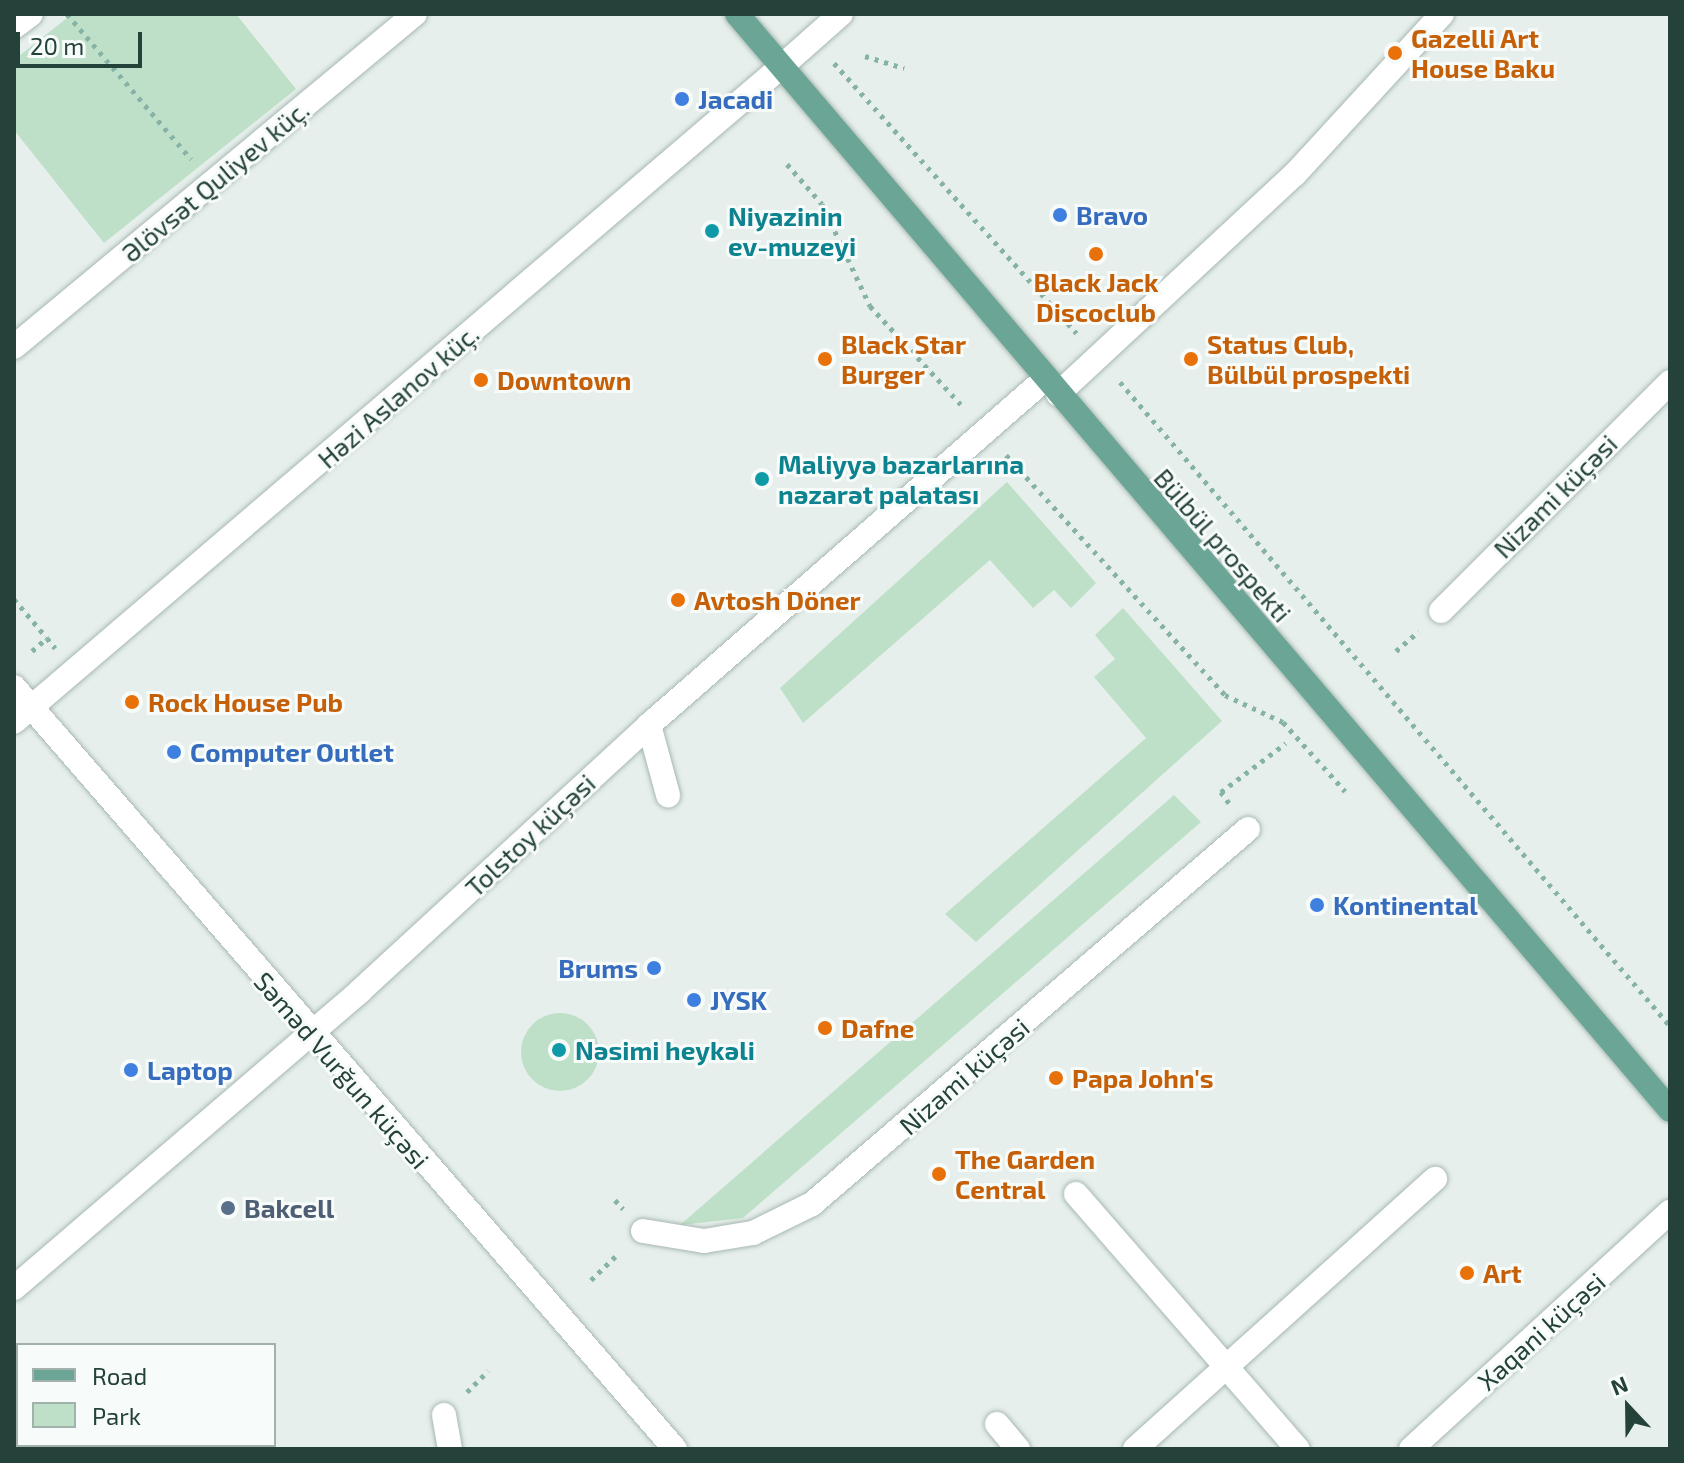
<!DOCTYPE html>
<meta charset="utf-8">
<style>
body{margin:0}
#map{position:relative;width:1684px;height:1463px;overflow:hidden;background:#e6efeb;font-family:"Exo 2",sans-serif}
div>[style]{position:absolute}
.green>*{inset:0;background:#bfe0c8}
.round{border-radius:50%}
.path>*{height:5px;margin-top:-2.5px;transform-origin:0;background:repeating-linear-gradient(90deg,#86b3a5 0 4px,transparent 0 10px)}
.roads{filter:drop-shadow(0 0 2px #a8b8b2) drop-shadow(0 0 2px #a8b8b2)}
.service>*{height:24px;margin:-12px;padding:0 12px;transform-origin:12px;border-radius:12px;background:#fff}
.pedestrian>*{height:24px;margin:-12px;padding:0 12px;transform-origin:12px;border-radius:12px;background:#fff}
.minor>*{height:24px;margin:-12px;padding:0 12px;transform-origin:12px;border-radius:12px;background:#fff}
.secondary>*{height:24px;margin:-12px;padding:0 12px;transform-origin:12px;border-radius:12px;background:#fff}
.primary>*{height:24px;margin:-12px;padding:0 12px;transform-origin:12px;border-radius:12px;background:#6aa596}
.dots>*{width:22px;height:22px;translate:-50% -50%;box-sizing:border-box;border:4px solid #f7fbf9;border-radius:50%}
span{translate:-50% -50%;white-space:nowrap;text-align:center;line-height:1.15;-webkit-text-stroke:6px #f7fbf9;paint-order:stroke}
.food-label{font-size:26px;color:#c56008;font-weight:700}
.left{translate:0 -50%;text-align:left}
.shop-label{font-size:26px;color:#366cbe;font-weight:700}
.right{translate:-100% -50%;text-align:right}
.street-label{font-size:26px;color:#24423a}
.culture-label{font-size:26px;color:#0d838f;font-weight:700}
.service-label{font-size:26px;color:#4e5e75;font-weight:700}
.frame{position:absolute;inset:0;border:16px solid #24423a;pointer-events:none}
.legend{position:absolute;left:16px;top:1343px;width:260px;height:104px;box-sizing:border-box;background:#f7fbf9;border:2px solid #a3b1ad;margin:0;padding:10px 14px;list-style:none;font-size:24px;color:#24423a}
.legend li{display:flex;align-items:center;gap:16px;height:40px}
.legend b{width:40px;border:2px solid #a3b1ad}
.north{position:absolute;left:1588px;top:1367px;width:80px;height:80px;-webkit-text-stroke:6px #f7fbf9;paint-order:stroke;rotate:338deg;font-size:22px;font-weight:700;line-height:32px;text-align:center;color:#24423a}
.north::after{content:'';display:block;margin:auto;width:28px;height:36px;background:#24423a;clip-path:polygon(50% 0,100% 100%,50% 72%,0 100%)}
.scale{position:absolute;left:16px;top:32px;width:126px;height:36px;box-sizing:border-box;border:4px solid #24423a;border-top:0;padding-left:10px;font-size:24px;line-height:28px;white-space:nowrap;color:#24423a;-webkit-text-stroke:6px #f7fbf9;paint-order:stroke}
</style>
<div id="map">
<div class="green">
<div style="clip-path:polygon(72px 14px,236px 14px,296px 89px,104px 243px,14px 130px,14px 60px)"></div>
<div style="clip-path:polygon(1007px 482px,1096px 583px,1071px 608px,1054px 590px,1033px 608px,990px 560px,803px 723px,780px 688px)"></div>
<div style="clip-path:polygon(1123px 608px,1222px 721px,976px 942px,945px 914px,1146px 738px,1094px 677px,1115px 659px,1095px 635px)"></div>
<div style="clip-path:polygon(1174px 795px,1201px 822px,743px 1218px,680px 1225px)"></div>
<div class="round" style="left:521px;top:1013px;width:78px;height:78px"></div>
</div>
<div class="path">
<div style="left:67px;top:14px;width:191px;rotate:49.5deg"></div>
<div style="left:865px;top:56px;width:41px;rotate:17.1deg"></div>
<div style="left:834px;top:63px;width:363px;rotate:48.1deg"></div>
<div style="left:787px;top:164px;width:53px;rotate:48.8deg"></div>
<div style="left:822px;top:204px;width:113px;rotate:64.8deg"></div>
<div style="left:870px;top:306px;width:140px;rotate:47.3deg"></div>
<div style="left:1120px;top:382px;width:847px;rotate:49.5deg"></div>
<div style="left:1006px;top:455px;width:325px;rotate:47.6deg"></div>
<div style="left:1225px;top:695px;width:64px;rotate:25deg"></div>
<div style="left:1283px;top:722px;width:93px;rotate:48.1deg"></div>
<div style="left:14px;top:599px;width:51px;rotate:49.8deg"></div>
<div style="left:32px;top:651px;width:20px;rotate:-41deg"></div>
<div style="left:47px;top:638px;width:13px;rotate:51deg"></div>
<div style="left:1396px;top:651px;width:30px;rotate:-41deg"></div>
<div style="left:1229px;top:803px;width:14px;rotate:-126deg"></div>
<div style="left:1221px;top:792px;width:81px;rotate:-37deg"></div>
<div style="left:615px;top:1200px;width:12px;rotate:48deg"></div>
<div style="left:591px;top:1280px;width:39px;rotate:-44deg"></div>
<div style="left:467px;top:1392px;width:30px;rotate:-45deg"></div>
</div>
<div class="roads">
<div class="service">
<div style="left:1058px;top:394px;width:323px;rotate:-42.9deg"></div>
<div style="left:1295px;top:174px;width:217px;rotate:-47.4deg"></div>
<div style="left:649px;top:725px;width:73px;rotate:74.8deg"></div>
<div style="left:14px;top:1419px;width:6px;rotate:45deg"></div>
<div style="left:997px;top:1424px;width:33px;rotate:50deg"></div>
<div style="left:37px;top:1445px;width:6px;rotate:45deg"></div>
<div style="left:1135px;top:1449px;width:404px;rotate:-42deg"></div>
</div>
<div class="pedestrian">
<div style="left:1441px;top:611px;width:324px;rotate:-45deg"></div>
<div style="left:643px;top:1231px;width:62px;rotate:9.3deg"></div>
<div style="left:704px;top:1241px;width:50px;rotate:-9.3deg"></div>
<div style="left:753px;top:1233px;width:66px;rotate:-26.2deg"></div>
<div style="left:812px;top:1204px;width:575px;rotate:-40.7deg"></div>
<div style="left:444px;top:1415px;width:35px;rotate:80deg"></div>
</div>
<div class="minor">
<div style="left:14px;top:27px;width:21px;rotate:-37deg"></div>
<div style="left:14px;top:347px;width:521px;rotate:-39.71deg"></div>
<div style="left:14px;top:722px;width:1009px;rotate:-40.5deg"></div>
<div style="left:1076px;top:1194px;width:338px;rotate:49deg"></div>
<div style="left:14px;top:1288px;width:456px;rotate:-40.6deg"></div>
<div style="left:360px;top:991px;width:393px;rotate:-42.6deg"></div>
<div style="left:649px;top:725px;width:526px;rotate:-41.14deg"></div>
<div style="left:1411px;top:1449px;width:351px;rotate:-42.5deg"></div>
</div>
<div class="secondary">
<div style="left:781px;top:67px;width:80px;rotate:-41.5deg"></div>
<div style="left:14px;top:687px;width:1009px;rotate:49.06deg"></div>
</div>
<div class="primary">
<div style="left:737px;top:14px;width:1439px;rotate:49.59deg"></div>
</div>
</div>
<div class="dots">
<div style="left:1395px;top:53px;background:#e8710a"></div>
<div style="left:682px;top:99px;background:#3f7fe0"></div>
<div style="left:1060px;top:215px;background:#3f7fe0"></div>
<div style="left:712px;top:231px;background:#0f9aa8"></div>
<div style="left:1096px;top:254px;background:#e8710a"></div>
<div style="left:825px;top:359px;background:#e8710a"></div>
<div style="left:1191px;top:359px;background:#e8710a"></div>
<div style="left:481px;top:380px;background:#e8710a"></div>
<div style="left:762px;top:479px;background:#0f9aa8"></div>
<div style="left:678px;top:600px;background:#e8710a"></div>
<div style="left:132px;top:702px;background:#e8710a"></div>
<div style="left:174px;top:752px;background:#3f7fe0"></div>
<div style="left:1317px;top:905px;background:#3f7fe0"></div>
<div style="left:654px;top:968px;background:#3f7fe0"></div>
<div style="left:694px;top:1000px;background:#3f7fe0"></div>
<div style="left:825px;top:1028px;background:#e8710a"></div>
<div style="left:559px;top:1050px;background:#0f9aa8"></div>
<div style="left:131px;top:1070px;background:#3f7fe0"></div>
<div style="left:1056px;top:1078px;background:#e8710a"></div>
<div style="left:939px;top:1174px;background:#e8710a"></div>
<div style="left:228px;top:1208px;background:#5c6f8a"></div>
<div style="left:1467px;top:1273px;background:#e8710a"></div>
</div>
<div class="food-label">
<span class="left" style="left:1411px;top:53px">Gazelli Art<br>House Baku</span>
<span style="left:1096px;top:297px">Black Jack<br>Discoclub</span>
<span class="left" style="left:841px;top:359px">Black Star<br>Burger</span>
<span class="left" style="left:1207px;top:359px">Status Club,<br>Bülbül prospekti</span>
<span class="left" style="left:497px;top:380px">Downtown</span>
<span class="left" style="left:694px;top:600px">Avtosh Döner</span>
<span class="left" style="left:148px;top:702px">Rock House Pub</span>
<span class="left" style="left:841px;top:1028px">Dafne</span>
<span class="left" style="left:1072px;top:1078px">Papa John's</span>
<span class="left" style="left:955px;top:1174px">The Garden<br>Central</span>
<span class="left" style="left:1483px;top:1273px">Art</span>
</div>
<div class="shop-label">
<span class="left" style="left:698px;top:99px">Jacadi</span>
<span class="left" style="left:1076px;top:215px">Bravo</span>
<span class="left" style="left:190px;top:752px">Computer Outlet</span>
<span class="left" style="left:1333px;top:905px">Kontinental</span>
<span class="right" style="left:638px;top:968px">Brums</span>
<span class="left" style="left:710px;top:1000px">JYSK</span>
<span class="left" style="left:147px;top:1070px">Laptop</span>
</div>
<div class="street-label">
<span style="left:215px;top:181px;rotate:-40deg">Əlövsət Quliyev küç.</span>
<span style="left:398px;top:396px;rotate:-41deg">Həzi Aslanov küç.</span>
<span style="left:1555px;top:496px;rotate:-45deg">Nizami küçəsi</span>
<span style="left:1223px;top:545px;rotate:49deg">Bülbül prospekti</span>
<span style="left:530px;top:835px;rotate:-43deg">Tolstoy küçəsi</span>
<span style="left:342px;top:1070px;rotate:49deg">Səməd Vurğun küçəsi</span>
<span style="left:964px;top:1076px;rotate:-41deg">Nizami küçəsi</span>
<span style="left:1541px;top:1331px;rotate:-42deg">Xaqani küçəsi</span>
</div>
<div class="culture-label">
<span class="left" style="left:728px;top:231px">Niyazinin<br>ev-muzeyi</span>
<span class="left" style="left:778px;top:479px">Maliyyə bazarlarına<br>nəzarət palatası</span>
<span class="left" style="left:575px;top:1050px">Nəsimi heykəli</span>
</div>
<div class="service-label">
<span class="left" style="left:244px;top:1208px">Bakcell</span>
</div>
<div class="frame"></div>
<ul class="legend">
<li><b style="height:10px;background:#6aa596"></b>Road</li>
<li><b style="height:22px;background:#bfe0c8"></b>Park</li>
</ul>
<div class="north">N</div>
<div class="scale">20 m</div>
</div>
